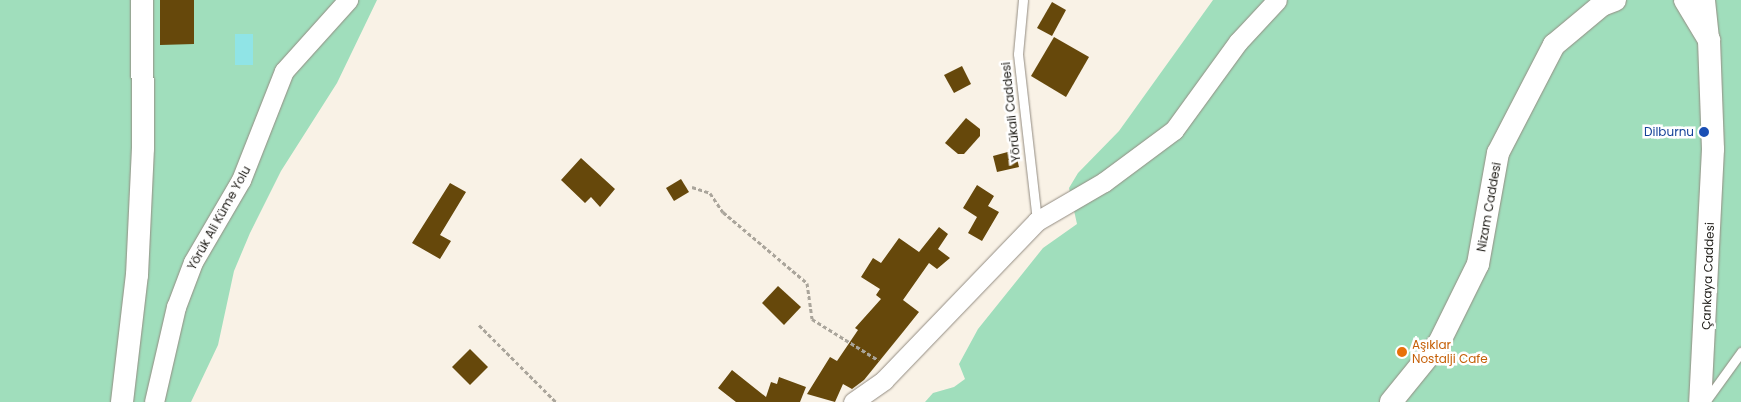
<!DOCTYPE html>
<meta charset="utf-8">
<style>
body{margin:0}
#map{position:relative;width:1741px;height:402px;overflow:hidden;background:#f9f2e6;font-family:Poppins,sans-serif}
div>[style]{position:absolute}
.green>*{inset:0;background:#a0debc}
.water>*{inset:0;background:#90e4e6}
.building>*{inset:0;background:#66480b}
.path>*{height:3px;margin-top:-1.5px;transform-origin:0;background:repeating-linear-gradient(90deg,#aaa59b 0 4px,transparent 0 6.5px)}
.roads{filter:drop-shadow(0 0 1px #938c82) drop-shadow(0 0 1px #938c82)}
.service>*{height:9px;margin:-4.5px;padding:0 4.5px;transform-origin:4.5px;border-radius:4.5px;background:#fff}
.minor>*{height:19px;margin:-9.5px;padding:0 9.5px;transform-origin:9.5px;border-radius:9.5px;background:#fff}
.tertiary>*{height:22px;margin:-11px;padding:0 11px;transform-origin:11px;border-radius:11px;background:#fff}
.dots>*{width:14px;height:14px;translate:-50% -50%;box-sizing:border-box;border:2px solid #fff;border-radius:50%}
span{translate:-50% -50%;white-space:nowrap;text-align:center;line-height:1.15;-webkit-text-stroke:5px #fff;paint-order:stroke}
.street-label{font-size:12px;color:#24221d}
.transit-label{font-size:12px;color:#164399}
.right{translate:-100% -50%;text-align:right}
.food-label{font-size:12px;color:#c56008}
.left{translate:0 -50%;text-align:left}
</style>
<div id="map">
<div class="green">
<div style="clip-path:polygon(0 0,377px 0,337px 83px,281px 171px,250px 233px,234px 271px,218px 345px,191px 402px,0 402px)"></div>
<div style="clip-path:polygon(1213px 0,1741px 0,1741px 402px,925px 402px,933px 393px,954px 387px,965px 379px,959px 364px,978px 329px,1043px 248px,1077px 224px,1069px 188px,1078px 173px,1119px 131px)"></div>
</div>
<div class="water">
<div style="clip-path:polygon(235px 34px,253px 34px,253px 65px,235px 65px)"></div>
</div>
<div class="building">
<div style="clip-path:polygon(160px 0,194px 0,194px 44px,160px 45px)"></div>
<div style="clip-path:polygon(1052px 2px,1066px 10px,1052px 36px,1037px 28px)"></div>
<div style="clip-path:polygon(1054px 37px,1089px 57px,1066px 97px,1031px 76px)"></div>
<div style="clip-path:polygon(962px 66px,971px 84px,954px 93px,944px 75px)"></div>
<div style="clip-path:polygon(966px 118px,980px 129px,980px 136px,964px 154px,958px 154px,945px 143px)"></div>
<div style="clip-path:polygon(1015px 150px,1019px 167px,997px 172px,993px 156px)"></div>
<div style="clip-path:polygon(581px 158px,615px 189px,600px 207px,591px 197px,585px 203px,561px 180px)"></div>
<div style="clip-path:polygon(681px 179px,689px 192px,674px 201px,666px 188px)"></div>
<div style="clip-path:polygon(450px 183px,466px 192px,440px 235px,451px 241px,440px 259px,412px 243px)"></div>
<div style="clip-path:polygon(977px 185px,994px 196px,988px 206px,999px 212px,982px 241px,968px 233px,977px 217px,963px 208px)"></div>
<div style="clip-path:polygon(939px 227px,948px 234px,938px 249px,950px 258px,937px 269px,929px 263px,903px 300px,919px 312px,903px 332px,864px 380px,852px 389px,843px 384px,835px 402px,807px 394px,830px 357px,837px 361px,858px 330px,855px 328px,881px 299px,876px 295px,880px 289px,861px 277px,873px 258px,881px 263px,899px 238px,919px 252px)"></div>
<div style="clip-path:polygon(778px 286px,801px 307px,784px 325px,762px 303px)"></div>
<div style="clip-path:polygon(470px 349px,488px 367px,470px 385px,452px 367px)"></div>
<div style="clip-path:polygon(732px 370px,766px 397px,771px 382px,777px 384px,779px 377px,806px 387px,800px 402px,736px 402px,718px 388px)"></div>
</div>
<div class="path">
<div style="left:692px;top:187px;width:19px;rotate:18deg"></div>
<div style="left:710px;top:193px;width:23px;rotate:56deg"></div>
<div style="left:723px;top:212px;width:110px;rotate:40.2deg"></div>
<div style="left:807px;top:283px;width:36px;rotate:82deg"></div>
<div style="left:812px;top:319px;width:78px;rotate:31.8deg"></div>
<div style="left:479px;top:325px;width:109px;rotate:45deg"></div>
</div>
<div class="roads">
<div class="service">
<div style="left:1023px;top:0;width:54px;rotate:95.3deg"></div>
<div style="left:1018px;top:54px;width:168px;rotate:83.5deg"></div>
<div style="left:1705px;top:402px;width:62px;rotate:-54.2deg"></div>
</div>
<div class="minor">
<div style="left:1705px;top:0;width:39px;rotate:84deg"></div>
<div style="left:154px;top:402px;width:98px;rotate:-77deg"></div>
<div style="left:176px;top:307px;width:48px;rotate:-69.3deg"></div>
<div style="left:193px;top:262px;width:95px;rotate:-59.7deg"></div>
<div style="left:241px;top:180px;width:117px;rotate:-68.5deg"></div>
<div style="left:284px;top:71px;width:96px;rotate:-48deg"></div>
<div style="left:853px;top:402px;width:38px;rotate:-35deg"></div>
<div style="left:884px;top:380px;width:221px;rotate:-46.1deg"></div>
<div style="left:1037px;top:221px;width:78px;rotate:-30.2deg"></div>
<div style="left:1104px;top:182px;width:87px;rotate:-36.6deg"></div>
<div style="left:1174px;top:130px;width:109px;rotate:-54deg"></div>
<div style="left:1238px;top:42px;width:57px;rotate:-47.1deg"></div>
</div>
<div class="tertiary">
<div style="left:1685px;top:0;width:47px;rotate:59deg"></div>
<div style="left:1709px;top:40px;width:109px;rotate:87.9deg"></div>
<div style="left:1713px;top:149px;width:253px;rotate:92.9deg"></div>
<div style="left:122px;top:402px;width:128px;rotate:-83.3deg"></div>
<div style="left:137px;top:275px;width:127px;rotate:-87.3deg"></div>
<div style="left:143px;top:148px;width:148px;rotate:-90.4deg"></div>
<div style="left:1391px;top:402px;width:76px;rotate:-50.9deg"></div>
<div style="left:1439px;top:343px;width:88px;rotate:-63.7deg"></div>
<div style="left:1478px;top:264px;width:113px;rotate:-79.8deg"></div>
<div style="left:1498px;top:153px;width:122px;rotate:-62.6deg"></div>
<div style="left:1554px;top:45px;width:62px;rotate:-39.8deg"></div>
<div style="left:1602px;top:5px;width:14px;rotate:-21deg"></div>
</div>
</div>
<div class="dots">
<div style="left:1704px;top:132px;background:#1a4fb4"></div>
<div style="left:1402px;top:352px;background:#e8710a"></div>
</div>
<div class="street-label">
<span style="left:1011px;top:112px;rotate:-96deg">Yörükali Caddesi</span>
<span style="left:1489px;top:207px;rotate:-80deg">Nizam Caddesi</span>
<span style="left:219px;top:218px;rotate:-61deg">Yörük Ali Küme Yolu</span>
<span style="left:1708px;top:276px;rotate:-88deg">Çankaya Caddesi</span>
</div>
<div class="transit-label">
<span class="right" style="left:1694px;top:132px">Dilburnu</span>
</div>
<div class="food-label">
<span class="left" style="left:1412px;top:352px">Aşıklar<br>Nostalji Cafe</span>
</div>
</div>
